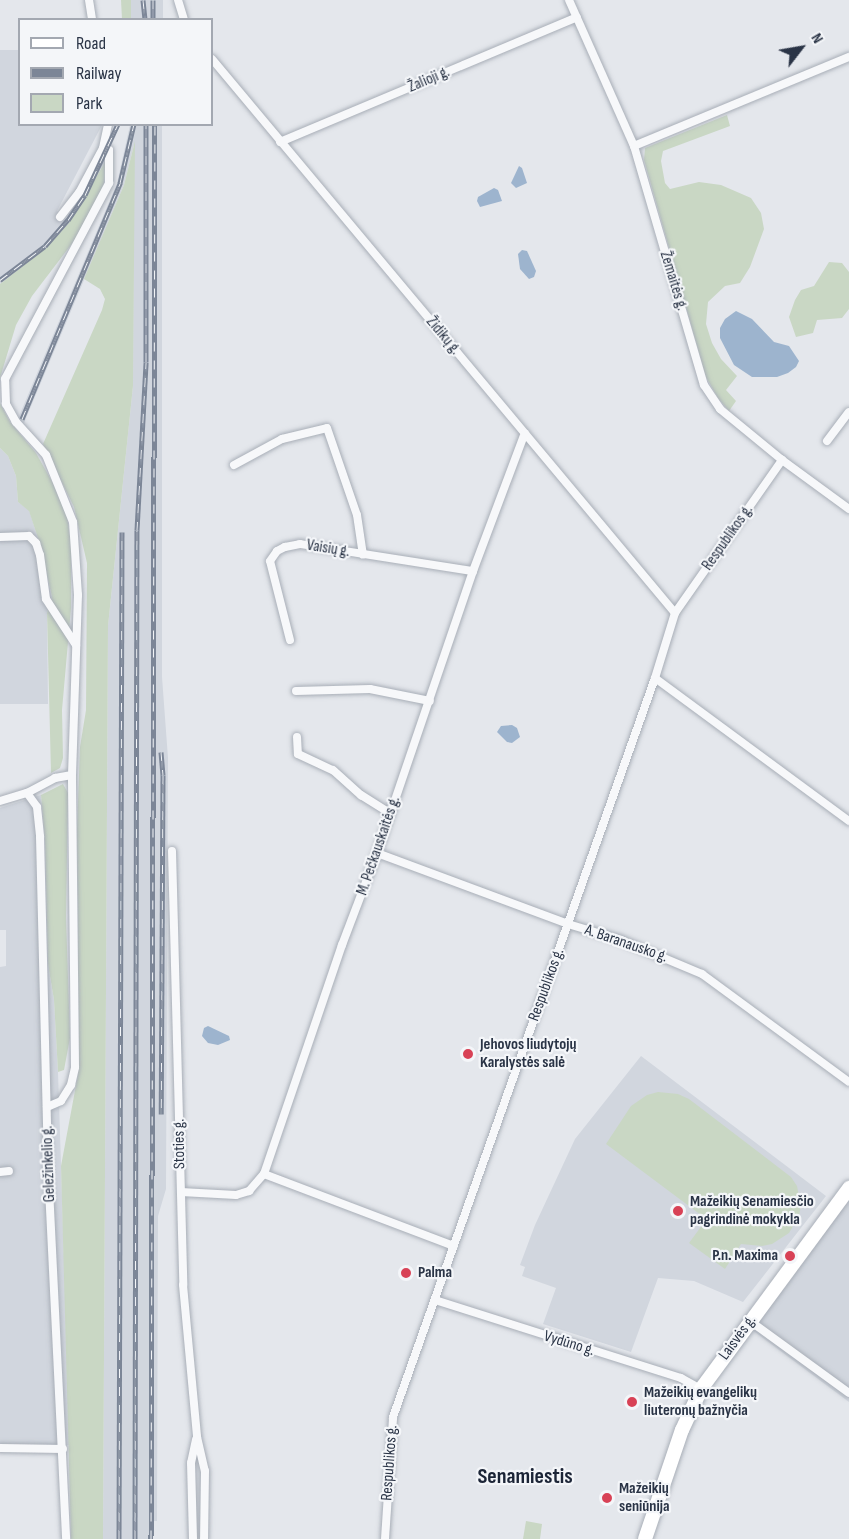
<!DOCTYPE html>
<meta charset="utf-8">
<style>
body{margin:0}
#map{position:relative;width:849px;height:1539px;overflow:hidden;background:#e4e7ec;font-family:"Sofia Sans Condensed",sans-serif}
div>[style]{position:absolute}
.built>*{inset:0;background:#d1d6de}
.green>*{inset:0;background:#c9d7c4}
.water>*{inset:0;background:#9db4ce}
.roads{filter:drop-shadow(0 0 2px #a8aeb7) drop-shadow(0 0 2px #a8aeb7)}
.street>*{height:8px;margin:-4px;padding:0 4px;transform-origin:4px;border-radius:4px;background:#f7f8fa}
.primary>*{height:14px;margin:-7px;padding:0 7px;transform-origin:7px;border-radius:7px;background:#fff}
.rail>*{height:5px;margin-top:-2.5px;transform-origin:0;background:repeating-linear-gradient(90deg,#f4f6f9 0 9px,#7c8697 0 18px);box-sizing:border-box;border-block:2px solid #7c8697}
.dots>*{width:16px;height:16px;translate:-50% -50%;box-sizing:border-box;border:3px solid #f4f6f9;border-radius:50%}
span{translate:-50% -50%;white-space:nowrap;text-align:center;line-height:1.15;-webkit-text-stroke:4.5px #f4f6f9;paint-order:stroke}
.street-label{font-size:16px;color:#2a3446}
.poi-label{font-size:16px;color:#2a3446;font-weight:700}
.left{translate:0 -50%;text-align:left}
.right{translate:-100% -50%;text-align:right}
.district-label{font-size:22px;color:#1c2537;font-weight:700}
.legend{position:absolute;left:18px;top:18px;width:195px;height:108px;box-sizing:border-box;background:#f4f6f9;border:2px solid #a3a8b1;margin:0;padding:8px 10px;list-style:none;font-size:18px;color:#2a3446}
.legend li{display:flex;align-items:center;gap:12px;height:30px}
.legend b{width:30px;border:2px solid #a3a8b1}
.north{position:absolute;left:771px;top:18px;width:60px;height:60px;-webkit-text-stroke:4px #f4f6f9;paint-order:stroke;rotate:59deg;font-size:16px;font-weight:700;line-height:24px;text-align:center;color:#2a3446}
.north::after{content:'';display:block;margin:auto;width:21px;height:27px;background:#2a3446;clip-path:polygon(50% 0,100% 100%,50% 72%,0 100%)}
</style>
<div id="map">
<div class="built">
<div style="clip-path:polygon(131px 0,163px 0,163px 19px,131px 19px)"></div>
<div style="clip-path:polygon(0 50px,19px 50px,20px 124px,102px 125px,57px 211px,65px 218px,83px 194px,101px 161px,105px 162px,69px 223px,46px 248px,0 284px)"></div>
<div style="clip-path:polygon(130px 125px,162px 125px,162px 677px,168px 758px,166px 1189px,158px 1216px,157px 1521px,153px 1521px,153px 1539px,103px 1539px,108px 626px,133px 386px,134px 145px,124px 185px,24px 423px,17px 421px,117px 183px)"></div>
<div style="clip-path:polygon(0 448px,8px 456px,16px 476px,18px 502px,29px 510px,40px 544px,52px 597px,47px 613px,48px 704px,0 704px)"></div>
<div style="clip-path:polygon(41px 795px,45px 841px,48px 964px,54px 1000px,58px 1072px,70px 1445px,0 1444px,0 967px,6px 966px,6px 930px,0 930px,0 808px)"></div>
<div style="clip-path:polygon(641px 1056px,826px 1196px,743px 1302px,694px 1281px,658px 1278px,631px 1352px,543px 1324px,556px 1288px,522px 1276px,525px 1267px,520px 1265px,535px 1225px,575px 1139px)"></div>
<div style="clip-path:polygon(849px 1199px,849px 1402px,751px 1329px)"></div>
</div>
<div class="green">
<div style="clip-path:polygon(121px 0,131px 0,131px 19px,122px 19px)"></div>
<div style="clip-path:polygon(727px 115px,730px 126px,663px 151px,661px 161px,665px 183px,670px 189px,699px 182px,721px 185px,751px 198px,761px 213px,764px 229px,750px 267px,740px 283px,725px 286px,708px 302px,706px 324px,712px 343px,721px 359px,737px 376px,726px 390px,736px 401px,729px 411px,718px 398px,706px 377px,644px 160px,645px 148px)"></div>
<div style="clip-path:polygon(135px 141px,133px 386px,108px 626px,103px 1539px,71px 1539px,61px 1166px,79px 1069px,77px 830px,80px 747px,86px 710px,87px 563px,74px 507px,43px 444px,102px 310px,105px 299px,100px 289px,84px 279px,124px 185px)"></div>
<div style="clip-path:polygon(105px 162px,104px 184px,77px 237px,32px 296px,16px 325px,0 378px,0 284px,46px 248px,69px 223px)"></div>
<div style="clip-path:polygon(829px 262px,842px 263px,849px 272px,849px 309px,842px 318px,817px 320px,813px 333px,796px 337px,789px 317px,795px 300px,801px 290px,814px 286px)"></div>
<div style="clip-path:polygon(0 403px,10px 422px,36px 453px,59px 494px,67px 517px,71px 542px,71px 608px,62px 710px,63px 758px,60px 768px,51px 773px,47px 613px,52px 597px,40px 544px,29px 511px,18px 502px,16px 476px,8px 456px,0 448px)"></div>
<div style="clip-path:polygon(63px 784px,68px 793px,66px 917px,70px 1038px,64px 1070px,58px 1072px,54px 1000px,48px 964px,45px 841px,41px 795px)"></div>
<div style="clip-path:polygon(658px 1092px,678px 1094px,689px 1099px,791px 1177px,797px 1186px,801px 1206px,799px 1216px,789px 1233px,772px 1244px,762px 1246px,741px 1244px,725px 1269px,689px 1243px,706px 1220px,721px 1230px,606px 1144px,631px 1106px,647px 1095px)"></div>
<div style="clip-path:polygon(526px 1521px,542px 1524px,540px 1539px,523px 1539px)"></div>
</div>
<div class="water">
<div style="clip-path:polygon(519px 166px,522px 168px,527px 183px,516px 188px,511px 183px)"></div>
<div style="clip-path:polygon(494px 188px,498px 190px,502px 201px,480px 207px,477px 201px,478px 197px)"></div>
<div style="clip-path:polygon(522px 250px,527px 251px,536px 271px,534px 277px,529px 279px,520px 269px,518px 254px)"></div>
<div style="clip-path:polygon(736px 311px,752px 319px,774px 342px,789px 346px,799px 361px,796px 367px,788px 373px,777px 377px,752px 377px,734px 365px,720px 338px,720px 328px,725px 319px)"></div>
<div style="clip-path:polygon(512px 725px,517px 728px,520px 737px,512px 743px,507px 742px,497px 732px,501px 726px)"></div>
<div style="clip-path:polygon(208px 1026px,229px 1036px,230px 1040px,218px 1045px,208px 1043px,202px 1036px,204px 1028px)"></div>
</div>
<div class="roads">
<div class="street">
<div style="left:89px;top:0;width:20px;rotate:81deg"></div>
<div style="left:178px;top:0;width:21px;rotate:73deg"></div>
<div style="left:569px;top:0;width:160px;rotate:66deg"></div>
<div style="left:634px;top:146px;width:249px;rotate:73.7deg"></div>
<div style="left:704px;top:385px;width:29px;rotate:56deg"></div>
<div style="left:720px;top:409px;width:80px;rotate:39.4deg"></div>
<div style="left:782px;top:460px;width:83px;rotate:36.2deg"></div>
<div style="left:212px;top:59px;width:722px;rotate:50.11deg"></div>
<div style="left:280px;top:142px;width:322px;rotate:-22.8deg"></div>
<div style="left:634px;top:146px;width:233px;rotate:-22.5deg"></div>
<div style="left:60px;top:217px;width:31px;rotate:-52deg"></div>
<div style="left:79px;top:193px;width:51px;rotate:-61.9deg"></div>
<div style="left:103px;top:148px;width:25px;rotate:-78deg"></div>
<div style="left:827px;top:441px;width:36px;rotate:-53deg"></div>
<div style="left:234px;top:465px;width:55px;rotate:-28.4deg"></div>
<div style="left:282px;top:439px;width:46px;rotate:-13.7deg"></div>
<div style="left:327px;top:428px;width:92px;rotate:71deg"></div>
<div style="left:357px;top:515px;width:40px;rotate:81.5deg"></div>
<div style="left:0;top:537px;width:29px;rotate:-2deg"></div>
<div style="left:29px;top:536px;width:10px;rotate:45deg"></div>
<div style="left:36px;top:543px;width:13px;rotate:72deg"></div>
<div style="left:40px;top:555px;width:44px;rotate:82.2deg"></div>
<div style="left:46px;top:599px;width:55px;rotate:56.9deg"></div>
<div style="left:290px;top:640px;width:81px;rotate:-104.2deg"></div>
<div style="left:270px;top:561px;width:12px;rotate:-55deg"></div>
<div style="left:277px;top:551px;width:9px;rotate:-27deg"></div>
<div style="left:285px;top:547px;width:15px;rotate:-11deg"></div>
<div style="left:300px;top:544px;width:175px;rotate:8.9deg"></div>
<div style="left:655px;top:678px;width:241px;rotate:36.4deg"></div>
<div style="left:296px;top:691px;width:74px;rotate:-1.5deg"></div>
<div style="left:370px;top:689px;width:61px;rotate:11.3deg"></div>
<div style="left:297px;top:737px;width:17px;rotate:87deg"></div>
<div style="left:298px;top:754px;width:38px;rotate:25deg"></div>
<div style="left:333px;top:770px;width:38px;rotate:42deg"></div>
<div style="left:361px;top:795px;width:34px;rotate:32deg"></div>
<div style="left:27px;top:793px;width:17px;rotate:54deg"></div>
<div style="left:37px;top:807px;width:30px;rotate:84deg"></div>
<div style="left:40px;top:837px;width:331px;rotate:88.6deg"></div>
<div style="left:48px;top:1168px;width:371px;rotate:87.2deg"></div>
<div style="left:0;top:801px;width:28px;rotate:-17deg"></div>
<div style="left:27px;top:793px;width:32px;rotate:-28deg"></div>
<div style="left:55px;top:778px;width:17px;rotate:-10deg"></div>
<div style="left:72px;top:775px;width:180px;rotate:-88.1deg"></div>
<div style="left:78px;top:595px;width:73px;rotate:-93.9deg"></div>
<div style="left:73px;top:522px;width:72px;rotate:-111.9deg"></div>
<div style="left:46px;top:455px;width:45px;rotate:-132.3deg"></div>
<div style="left:16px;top:422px;width:21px;rotate:-119deg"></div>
<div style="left:6px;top:404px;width:25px;rotate:-92deg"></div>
<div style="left:5px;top:379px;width:222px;rotate:-62deg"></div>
<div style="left:109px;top:183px;width:33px;rotate:-90deg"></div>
<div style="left:109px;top:150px;width:6px;rotate:-162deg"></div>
<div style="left:172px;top:851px;width:434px;rotate:88.5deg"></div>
<div style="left:183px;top:1285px;width:153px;rotate:84.7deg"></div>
<div style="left:197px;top:1437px;width:35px;rotate:77deg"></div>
<div style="left:205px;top:1471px;width:68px;rotate:90.8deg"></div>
<div style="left:377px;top:853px;width:204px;rotate:20.4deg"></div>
<div style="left:568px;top:924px;width:55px;rotate:16.8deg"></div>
<div style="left:621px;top:940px;width:88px;rotate:22.8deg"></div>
<div style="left:702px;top:974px;width:182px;rotate:36.3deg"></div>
<div style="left:47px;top:1107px;width:15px;rotate:-23deg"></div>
<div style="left:61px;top:1101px;width:19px;rotate:-58deg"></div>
<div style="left:71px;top:1085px;width:18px;rotate:-77deg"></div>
<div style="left:75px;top:1067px;width:292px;rotate:-90.6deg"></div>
<div style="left:0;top:1172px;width:9px;rotate:-6deg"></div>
<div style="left:264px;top:1174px;width:203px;rotate:20.8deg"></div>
<div style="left:181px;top:1192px;width:55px;rotate:3.1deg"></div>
<div style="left:236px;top:1195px;width:14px;rotate:-17deg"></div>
<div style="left:249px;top:1191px;width:23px;rotate:-49deg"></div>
<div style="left:264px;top:1174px;width:242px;rotate:-71.2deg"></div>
<div style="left:342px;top:945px;width:98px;rotate:-69.2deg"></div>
<div style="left:377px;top:853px;width:298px;rotate:-71.2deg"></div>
<div style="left:473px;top:571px;width:147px;rotate:-69.4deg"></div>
<div style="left:435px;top:1300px;width:258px;rotate:17.6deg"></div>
<div style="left:681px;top:1378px;width:23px;rotate:29deg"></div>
<div style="left:750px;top:1321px;width:122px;rotate:36deg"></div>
<div style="left:0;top:1448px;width:63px;rotate:0.9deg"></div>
<div style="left:193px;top:1539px;width:76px;rotate:-91.5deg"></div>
<div style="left:191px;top:1463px;width:24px;rotate:-78deg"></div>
<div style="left:385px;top:1539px;width:122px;rotate:-86.2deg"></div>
<div style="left:393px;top:1417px;width:784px;rotate:-70.48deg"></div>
<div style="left:655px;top:678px;width:68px;rotate:-72.9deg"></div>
<div style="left:675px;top:613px;width:187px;rotate:-55deg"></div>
</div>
<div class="primary">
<div style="left:645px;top:1539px;width:115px;rotate:-71.3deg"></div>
<div style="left:682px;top:1430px;width:45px;rotate:-65.1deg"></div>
<div style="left:701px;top:1389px;width:250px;rotate:-53.6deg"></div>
</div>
</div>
<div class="rail">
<div style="left:143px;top:0;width:20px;rotate:84deg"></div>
<div style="left:153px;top:0;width:20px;rotate:90deg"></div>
<div style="left:0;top:280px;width:56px;rotate:-37.1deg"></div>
<div style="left:45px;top:246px;width:35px;rotate:-49deg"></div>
<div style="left:68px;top:220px;width:30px;rotate:-56deg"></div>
<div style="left:85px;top:195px;width:78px;rotate:-65.1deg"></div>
<div style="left:22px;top:419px;width:256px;rotate:-67.4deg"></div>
<div style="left:120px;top:183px;width:61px;rotate:-76.7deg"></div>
<div style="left:161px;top:752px;width:23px;rotate:85deg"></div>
<div style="left:163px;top:775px;width:339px;rotate:90.3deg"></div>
<div style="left:119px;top:1539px;width:1007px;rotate:-89.83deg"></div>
<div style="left:135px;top:1539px;width:1009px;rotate:-89.89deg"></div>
<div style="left:137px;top:530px;width:168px;rotate:-86.9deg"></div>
<div style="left:146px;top:362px;width:238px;rotate:-90deg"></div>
<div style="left:151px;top:1539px;width:1415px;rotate:-89.84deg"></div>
</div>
<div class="dots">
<div style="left:468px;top:1054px;background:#d84256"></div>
<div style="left:678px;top:1211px;background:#d84256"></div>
<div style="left:790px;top:1256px;background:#d84256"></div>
<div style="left:406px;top:1273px;background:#d84256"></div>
<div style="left:632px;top:1402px;background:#d84256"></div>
<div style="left:607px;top:1498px;background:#d84256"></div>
</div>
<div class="street-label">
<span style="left:429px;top:80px;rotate:-23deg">Žalioji g.</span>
<span style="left:673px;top:281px;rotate:73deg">Žemaitės g.</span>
<span style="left:443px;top:336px;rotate:50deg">Židikų g.</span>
<span style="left:728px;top:538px;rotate:-55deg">Respublikos g.</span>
<span style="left:328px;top:549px;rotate:9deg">Vaisių g.</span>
<span style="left:379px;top:846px;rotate:-71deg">M. Pečkauskaitės g.</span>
<span style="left:626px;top:944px;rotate:19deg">A. Baranausko g.</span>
<span style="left:547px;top:985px;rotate:-70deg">Respublikos g.</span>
<span style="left:180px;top:1144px;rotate:-91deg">Stoties g.</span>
<span style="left:49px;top:1164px;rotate:-92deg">Geležinkelio g.</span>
<span style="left:738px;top:1338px;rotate:-54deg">Laisvės g.</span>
<span style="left:569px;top:1344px;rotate:17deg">Vydūno g.</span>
<span style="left:390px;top:1463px;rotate:-86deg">Respublikos g.</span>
</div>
<div class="poi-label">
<span class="left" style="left:480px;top:1054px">Jehovos liudytojų<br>Karalystės salė</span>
<span class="left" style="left:690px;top:1211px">Mažeikių Senamiesčio<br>pagrindinė mokykla</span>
<span class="right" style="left:778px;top:1256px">P.n. Maxima</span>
<span class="left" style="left:418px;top:1273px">Palma</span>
<span class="left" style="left:644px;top:1402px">Mažeikių evangelikų<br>liuteronų bažnyčia</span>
<span class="left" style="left:619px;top:1498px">Mažeikių<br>seniūnija</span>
</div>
<div class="district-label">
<span style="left:525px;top:1477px">Senamiestis</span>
</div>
<ul class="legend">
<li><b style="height:8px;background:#fff"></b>Road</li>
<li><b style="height:8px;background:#7c8697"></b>Railway</li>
<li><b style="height:16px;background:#c9d7c4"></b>Park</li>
</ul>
<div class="north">N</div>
</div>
